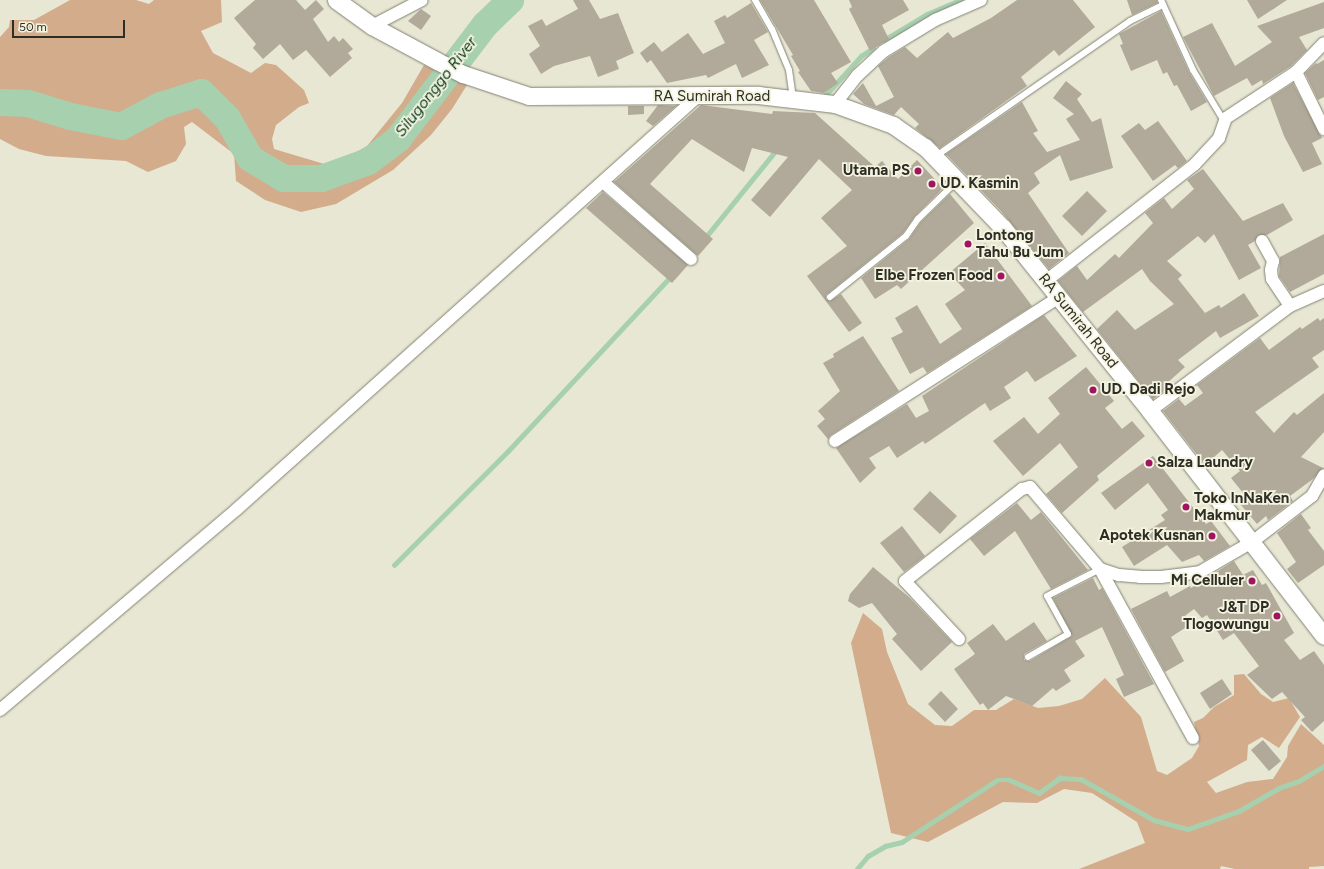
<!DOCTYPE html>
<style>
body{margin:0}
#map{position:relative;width:1324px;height:869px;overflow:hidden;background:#e7e7d4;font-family:Figtree,sans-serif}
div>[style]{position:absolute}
.forest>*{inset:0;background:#d3ac8c}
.stream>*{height:4.5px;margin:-2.25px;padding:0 2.25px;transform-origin:2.25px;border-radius:2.25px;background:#a7d0af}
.river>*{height:27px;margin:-13.5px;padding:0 13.5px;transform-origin:13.5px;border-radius:13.5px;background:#a7d0af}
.building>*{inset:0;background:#b1a999}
.roads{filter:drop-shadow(0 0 1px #838272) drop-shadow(0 0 1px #838272)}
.service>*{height:6px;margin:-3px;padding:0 3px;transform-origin:3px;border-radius:3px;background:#fff}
.minor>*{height:12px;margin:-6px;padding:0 6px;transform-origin:6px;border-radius:6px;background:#fff}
.secondary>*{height:17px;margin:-8.5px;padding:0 8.5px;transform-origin:8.5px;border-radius:8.5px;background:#fff}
.dots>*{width:11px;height:11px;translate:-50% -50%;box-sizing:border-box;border:2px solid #f4f4e1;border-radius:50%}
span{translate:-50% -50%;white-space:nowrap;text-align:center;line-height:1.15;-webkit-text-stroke:3.5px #f4f4e1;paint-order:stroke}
.street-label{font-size:15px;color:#2e2d26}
.poi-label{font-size:15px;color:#2e2d26;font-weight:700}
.right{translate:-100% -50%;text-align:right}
.left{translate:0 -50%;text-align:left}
.water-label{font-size:16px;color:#073718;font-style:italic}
.scale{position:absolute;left:12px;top:20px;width:113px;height:18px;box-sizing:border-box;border:2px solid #2e2d26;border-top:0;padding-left:5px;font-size:12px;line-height:14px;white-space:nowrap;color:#2e2d26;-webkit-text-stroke:3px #f4f4e1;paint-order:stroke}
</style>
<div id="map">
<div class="forest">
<div style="clip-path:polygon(70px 0,136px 0,149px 4px,154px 0,221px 0,222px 22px,201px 31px,213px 53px,251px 73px,265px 63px,276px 65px,304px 90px,309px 103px,299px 107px,276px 125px,272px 139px,274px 149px,331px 166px,367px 146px,402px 103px,424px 65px,467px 85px,452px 109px,431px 135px,393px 170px,336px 204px,301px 212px,265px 200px,236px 181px,234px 154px,192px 122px,184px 127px,186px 144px,176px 161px,148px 172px,126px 161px,46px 156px,19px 149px,0 139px,0 37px,9px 27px,10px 20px,34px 20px)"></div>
<div style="clip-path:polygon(863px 613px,882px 629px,887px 652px,908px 704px,935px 725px,952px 726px,974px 710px,996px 710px,1014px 699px,1038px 708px,1059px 706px,1082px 699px,1105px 678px,1141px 717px,1157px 771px,1167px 775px,1192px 758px,1199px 746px,1194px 722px,1203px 718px,1214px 707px,1234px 695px,1234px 675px,1244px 674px,1261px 694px,1273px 702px,1289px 698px,1300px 717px,1279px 748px,1262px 737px,1248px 745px,1247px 760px,1207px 782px,1216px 793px,1247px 782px,1273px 779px,1287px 757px,1288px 746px,1301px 724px,1324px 745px,1324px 866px,1309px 867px,1309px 869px,1235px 869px,1221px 866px,1220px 869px,1079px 869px,1145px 843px,1137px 822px,1092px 793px,1064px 789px,1037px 803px,1003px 802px,928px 842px,891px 833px,851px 643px)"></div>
</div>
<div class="stream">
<div style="left:884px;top:40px;width:50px;rotate:-31.2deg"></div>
<div style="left:927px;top:14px;width:36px;rotate:-23deg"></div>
<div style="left:822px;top:99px;width:58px;rotate:-47.8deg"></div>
<div style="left:861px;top:56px;width:14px;rotate:-34deg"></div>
<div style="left:705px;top:238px;width:114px;rotate:-51deg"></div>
<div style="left:394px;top:565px;width:161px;rotate:-45deg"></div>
<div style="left:508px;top:451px;width:241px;rotate:-47deg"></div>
<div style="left:857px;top:869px;width:17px;rotate:-50deg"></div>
<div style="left:868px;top:856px;width:20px;rotate:-30deg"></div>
<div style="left:885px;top:846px;width:17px;rotate:-13deg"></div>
<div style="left:902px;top:842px;width:113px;rotate:-33.1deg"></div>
<div style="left:997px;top:780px;width:13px"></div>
<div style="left:1010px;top:780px;width:32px;rotate:24deg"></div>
<div style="left:1039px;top:793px;width:26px;rotate:-36deg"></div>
<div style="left:1060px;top:778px;width:21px;rotate:3deg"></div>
<div style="left:1081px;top:779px;width:84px;rotate:29.3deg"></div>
<div style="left:1154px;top:820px;width:35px;rotate:15deg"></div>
<div style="left:1188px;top:829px;width:54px;rotate:-19.4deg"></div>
<div style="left:1239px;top:811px;width:46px;rotate:-29.9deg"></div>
<div style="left:1279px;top:788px;width:21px;rotate:-19deg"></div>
<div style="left:1299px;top:781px;width:29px;rotate:-31deg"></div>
</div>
<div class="river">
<div style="left:0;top:102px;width:28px;rotate:2deg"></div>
<div style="left:28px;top:103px;width:44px;rotate:17.2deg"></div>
<div style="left:70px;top:116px;width:52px;rotate:11.1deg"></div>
<div style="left:121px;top:126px;width:44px;rotate:-28.3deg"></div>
<div style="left:160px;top:105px;width:43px;rotate:-17.6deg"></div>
<div style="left:201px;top:92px;width:37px;rotate:45deg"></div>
<div style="left:227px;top:118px;width:46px;rotate:60.1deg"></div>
<div style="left:250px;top:158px;width:39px;rotate:31deg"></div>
<div style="left:283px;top:178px;width:38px"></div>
<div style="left:321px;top:178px;width:50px;rotate:-19.9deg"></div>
<div style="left:368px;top:161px;width:38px;rotate:-37deg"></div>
<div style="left:398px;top:138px;width:143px;rotate:-52.7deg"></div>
<div style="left:485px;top:24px;width:35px;rotate:-44deg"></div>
</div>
<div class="building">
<div style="clip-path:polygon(255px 0,296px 0,305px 10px,316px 0,324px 9px,313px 19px,328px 42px,334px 36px,339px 42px,343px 38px,353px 49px,348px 53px,352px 58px,330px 77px,306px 50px,293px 60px,280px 44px,263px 59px,253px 48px,256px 44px,234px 18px)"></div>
<div style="clip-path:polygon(573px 0,589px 0,600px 19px,618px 13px,634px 53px,616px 61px,619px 69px,598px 77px,590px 56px,554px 66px,541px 74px,529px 54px,540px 46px,528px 26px,542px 19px,546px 26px,578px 9px)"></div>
<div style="clip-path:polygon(760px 0,814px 0,851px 62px,831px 73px,838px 83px,824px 93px,811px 91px,798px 72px,800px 71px,791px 56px,793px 55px)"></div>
<div style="clip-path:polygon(849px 0,903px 0,909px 10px,882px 25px,889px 39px,870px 51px,849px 9px,852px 7px)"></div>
<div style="clip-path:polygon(1017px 0,1073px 0,1095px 27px,1059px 56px,1054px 50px,1021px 77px,1027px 86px,940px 148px,915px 128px,919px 124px,901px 107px,894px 115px,864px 104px,853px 94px,863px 83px,876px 106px,894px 97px,878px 66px,889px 57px,905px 47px,917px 58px,948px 32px,953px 38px,991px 18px)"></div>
<div style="clip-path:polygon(1127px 0,1157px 0,1157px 3px,1132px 15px)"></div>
<div style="clip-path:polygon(1247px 0,1287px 0,1258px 19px)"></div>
<div style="clip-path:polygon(1324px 2px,1324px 28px,1299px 37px,1307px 50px,1291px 66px,1263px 84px,1262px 80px,1252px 86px,1247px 78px,1214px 96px,1183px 37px,1212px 23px,1235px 66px,1272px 42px,1257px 26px)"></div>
<div style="clip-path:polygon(751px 3px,768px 32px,754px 40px,769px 65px,742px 78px,736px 64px,708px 78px,706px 75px,667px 83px,651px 60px,647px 63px,640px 53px,654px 42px,662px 52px,688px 33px,703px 54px,725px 43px,714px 21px,725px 15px,727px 18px)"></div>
<div style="clip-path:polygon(421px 9px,431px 16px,421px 30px,408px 21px)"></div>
<div style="clip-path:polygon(1161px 11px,1189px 72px,1207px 102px,1191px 111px,1177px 85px,1174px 86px,1167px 72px,1163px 74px,1157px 60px,1131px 71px,1120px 45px,1123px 44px,1119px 34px)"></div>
<div style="clip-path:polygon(1324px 60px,1324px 97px,1318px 100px,1305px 73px,1316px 63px,1317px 64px)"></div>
<div style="clip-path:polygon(1066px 81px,1082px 94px,1077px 99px,1092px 122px,1101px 118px,1113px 168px,1070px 181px,1060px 155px,1034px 173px,1040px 183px,1028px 193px,1069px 253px,1049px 269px,1001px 211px,946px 154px,1022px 102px,1038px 131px,1033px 133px,1047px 152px,1080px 140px,1066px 119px,1074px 114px,1053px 98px)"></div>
<div style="clip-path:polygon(1293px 83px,1322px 138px,1312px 143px,1322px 164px,1303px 172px,1284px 136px,1270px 98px)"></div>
<div style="clip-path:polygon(658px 105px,676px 106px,653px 126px,646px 121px)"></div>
<div style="clip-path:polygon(701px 105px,772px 114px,773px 111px,815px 113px,875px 167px,882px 161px,898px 179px,917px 160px,943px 188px,915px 216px,903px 233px,826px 295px,826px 299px,830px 301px,841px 294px,862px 323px,849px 332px,807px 276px,847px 246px,821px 218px,852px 190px,819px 159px,770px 217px,751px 200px,788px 157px,752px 148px,744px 172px,692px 139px,650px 184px,713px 239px,698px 256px,614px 182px)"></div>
<div style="clip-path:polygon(628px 106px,644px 106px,644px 114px,628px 115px)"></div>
<div style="clip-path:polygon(1158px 121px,1187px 161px,1178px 168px,1175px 165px,1153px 181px,1121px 136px,1139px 123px,1145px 130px)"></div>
<div style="clip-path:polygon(1203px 169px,1243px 221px,1283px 203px,1293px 220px,1267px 235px,1258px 235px,1255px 241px,1248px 245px,1261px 268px,1239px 280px,1214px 234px,1205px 243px,1198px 236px,1167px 261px,1182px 275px,1178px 279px,1205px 313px,1219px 305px,1221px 308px,1244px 293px,1259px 316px,1220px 338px,1216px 331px,1178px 360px,1185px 367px,1166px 384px,1169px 387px,1153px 399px,1097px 329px,1117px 310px,1135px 330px,1174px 304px,1150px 281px,1142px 269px,1083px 312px,1058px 281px,1077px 266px,1087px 280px,1115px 254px,1119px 258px,1153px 223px,1145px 213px,1164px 198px,1172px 209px,1194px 189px,1187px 180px)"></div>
<div style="clip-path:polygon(1087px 191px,1107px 211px,1082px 236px,1062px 216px)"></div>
<div style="clip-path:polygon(603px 192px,688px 265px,672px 283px,586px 208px)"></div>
<div style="clip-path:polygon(950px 194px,974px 223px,901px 289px,897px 285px,875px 299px,861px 278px,909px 239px,921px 222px)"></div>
<div style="clip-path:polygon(1324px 234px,1324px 274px,1290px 292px,1279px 276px,1280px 257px)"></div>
<div style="clip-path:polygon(985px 243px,1032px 306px,927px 373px,923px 367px,910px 374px,891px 338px,903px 332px,895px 318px,917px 305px,940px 344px,962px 329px,945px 304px,965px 290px,949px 273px)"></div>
<div style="clip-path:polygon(1044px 315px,1077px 356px,1035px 382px,1027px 371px,1004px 387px,1011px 398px,990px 411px,985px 403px,925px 444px,923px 441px,897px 458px,889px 446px,869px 458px,876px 468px,860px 483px,836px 448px,907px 404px,916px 418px,929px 411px,922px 396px)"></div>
<div style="clip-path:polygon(1318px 318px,1320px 321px,1324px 318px,1324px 350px,1312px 358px,1319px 367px,1255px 412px,1274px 433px,1294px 412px,1297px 415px,1324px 393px,1324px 432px,1301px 457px,1323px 468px,1313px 479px,1290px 496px,1293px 501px,1268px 520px,1266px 516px,1257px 524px,1241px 505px,1248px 499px,1231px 478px,1240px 471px,1222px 450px,1205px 465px,1163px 411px,1179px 399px,1185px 406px,1203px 393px,1197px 385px,1260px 338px,1269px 350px,1300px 327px,1302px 329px)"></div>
<div style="clip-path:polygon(863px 336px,899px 391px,831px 435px,828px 439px,817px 426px,825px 419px,818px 411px,840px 391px,823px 363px,834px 357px,833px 354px)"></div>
<div style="clip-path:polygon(1086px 367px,1114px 401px,1105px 408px,1122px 429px,1132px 421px,1145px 436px,1097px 476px,1099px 480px,1062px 513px,1046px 494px,1078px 467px,1060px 443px,1023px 476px,993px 441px,1024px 417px,1038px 434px,1060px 414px,1048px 398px)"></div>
<div style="clip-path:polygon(1153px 456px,1206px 524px,1211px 521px,1230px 546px,1204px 561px,1199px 555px,1182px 562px,1167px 545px,1134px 566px,1122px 547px,1165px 520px,1161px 515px,1168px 510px,1148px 483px,1115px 510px,1101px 493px)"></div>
<div style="clip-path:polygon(930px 491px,957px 516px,940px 534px,913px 509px)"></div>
<div style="clip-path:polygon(1017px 503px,1031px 520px,1041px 512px,1088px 570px,1051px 589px,1015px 531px,984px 556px,970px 539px)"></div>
<div style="clip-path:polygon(1301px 514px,1311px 528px,1308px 530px,1324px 551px,1324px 565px,1298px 583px,1287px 569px,1296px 562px,1277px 533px)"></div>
<div style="clip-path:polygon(902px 526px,925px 556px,904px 572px,880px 543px)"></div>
<div style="clip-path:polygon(1234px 561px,1243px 575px,1253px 570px,1262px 585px,1266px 583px,1294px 633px,1284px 640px,1300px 660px,1314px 651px,1324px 665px,1324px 721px,1312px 732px,1301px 720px,1305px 717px,1282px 692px,1272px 699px,1247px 675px,1259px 666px,1234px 633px,1223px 640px,1207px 615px,1202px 618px,1194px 609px,1182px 618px,1188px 626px,1171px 637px,1184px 661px,1165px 672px,1131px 609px,1167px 591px,1170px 597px,1190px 586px,1191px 588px)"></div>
<div style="clip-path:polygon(873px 567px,910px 598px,952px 642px,921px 671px,892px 639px,897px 634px,872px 603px,859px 608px,848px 601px,850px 594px)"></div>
<div style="clip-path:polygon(1093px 578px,1099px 590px,1102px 588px,1154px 684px,1124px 697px,1116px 679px,1124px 675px,1102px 627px,1075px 641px,1085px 656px,1064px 670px,1071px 681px,1056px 691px,1053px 688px,1032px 706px,1006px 696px,988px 710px,983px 703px,980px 705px,954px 669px,975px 654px,967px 643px,993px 624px,1006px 641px,1034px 622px,1047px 641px,1024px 654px,1024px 660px,1030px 661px,1072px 636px,1053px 598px)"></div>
<div style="clip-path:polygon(1222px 679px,1232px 694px,1210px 709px,1200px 693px)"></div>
<div style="clip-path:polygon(941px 691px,958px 709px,945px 722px,928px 704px)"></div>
<div style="clip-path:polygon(1263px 740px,1281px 761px,1269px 771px,1251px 750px)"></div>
</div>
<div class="roads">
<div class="service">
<div style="left:755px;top:0;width:34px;rotate:60deg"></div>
<div style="left:772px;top:29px;width:44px;rotate:67.5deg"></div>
<div style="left:789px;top:70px;width:27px;rotate:82deg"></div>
<div style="left:1161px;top:0;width:77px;rotate:65.4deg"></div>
<div style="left:1193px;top:70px;width:60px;rotate:58.7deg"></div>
<div style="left:936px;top:156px;width:236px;rotate:-34.8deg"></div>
<div style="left:1130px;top:21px;width:37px;rotate:-26deg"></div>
<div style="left:830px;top:297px;width:97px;rotate:-38.8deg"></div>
<div style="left:906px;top:236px;width:21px;rotate:-55deg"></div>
<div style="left:918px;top:219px;width:54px;rotate:-44.3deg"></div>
<div style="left:1028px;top:657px;width:46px;rotate:-29.9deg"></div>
<div style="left:1068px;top:634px;width:43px;rotate:-118.9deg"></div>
<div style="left:1047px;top:596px;width:59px;rotate:-27deg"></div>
</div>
<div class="minor">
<div style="left:372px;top:26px;width:56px;rotate:-27.5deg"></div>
<div style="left:1296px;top:72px;width:64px;rotate:63.8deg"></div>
<div style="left:835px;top:104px;width:37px;rotate:-52deg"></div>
<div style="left:858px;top:75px;width:35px;rotate:-43deg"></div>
<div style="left:884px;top:51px;width:60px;rotate:-31.3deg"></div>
<div style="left:935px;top:20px;width:50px;rotate:-23.5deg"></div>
<div style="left:603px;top:182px;width:117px;rotate:41.2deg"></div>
<div style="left:1262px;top:241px;width:23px;rotate:61deg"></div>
<div style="left:1273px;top:261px;width:9px;rotate:103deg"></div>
<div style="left:1271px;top:270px;width:9px;rotate:84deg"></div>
<div style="left:1272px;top:279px;width:32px;rotate:56deg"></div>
<div style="left:1046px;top:281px;width:189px;rotate:-38.1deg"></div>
<div style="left:1195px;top:164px;width:35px;rotate:-47deg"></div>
<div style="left:1219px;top:138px;width:21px;rotate:-71deg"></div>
<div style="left:1226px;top:118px;width:84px;rotate:-33.3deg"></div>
<div style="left:1296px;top:72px;width:40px;rotate:-46deg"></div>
<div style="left:1150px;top:411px;width:175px;rotate:-36.9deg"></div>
<div style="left:1290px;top:306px;width:37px;rotate:-24deg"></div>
<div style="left:835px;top:441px;width:266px;rotate:-32.7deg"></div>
<div style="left:1100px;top:569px;width:20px;rotate:18deg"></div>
<div style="left:1119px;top:575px;width:21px;rotate:5deg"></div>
<div style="left:1140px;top:577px;width:21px"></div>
<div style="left:1161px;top:577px;width:39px;rotate:-7deg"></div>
<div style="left:1200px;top:572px;width:60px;rotate:-30deg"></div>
<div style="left:1252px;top:542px;width:76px;rotate:-37.5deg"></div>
<div style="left:1312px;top:496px;width:24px;rotate:-60deg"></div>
<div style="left:959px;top:639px;width:79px;rotate:-133deg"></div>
<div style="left:905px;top:581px;width:149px;rotate:-38.2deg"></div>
<div style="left:1022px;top:489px;width:8px;rotate:-14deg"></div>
<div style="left:1030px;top:487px;width:108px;rotate:49.5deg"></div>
<div style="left:1100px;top:569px;width:193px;rotate:61.2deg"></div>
<div style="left:0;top:710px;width:311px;rotate:-40.3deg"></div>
<div style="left:237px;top:509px;width:618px;rotate:-41.85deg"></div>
</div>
<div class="secondary">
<div style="left:336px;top:0;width:44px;rotate:35.8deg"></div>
<div style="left:372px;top:26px;width:74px;rotate:28.3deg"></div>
<div style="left:437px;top:61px;width:29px;rotate:27deg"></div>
<div style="left:463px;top:74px;width:70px;rotate:18.4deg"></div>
<div style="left:529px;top:96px;width:229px;rotate:-0.3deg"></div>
<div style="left:758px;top:95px;width:78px;rotate:6.7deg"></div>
<div style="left:835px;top:104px;width:62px;rotate:19.9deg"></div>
<div style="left:893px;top:125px;width:39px;rotate:35deg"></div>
<div style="left:925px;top:147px;width:112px;rotate:46.1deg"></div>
<div style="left:1003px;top:228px;width:235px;rotate:51.2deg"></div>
<div style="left:1150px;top:411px;width:284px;rotate:52.3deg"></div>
</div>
</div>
<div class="dots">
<div style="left:918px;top:171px;background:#9f1562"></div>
<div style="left:932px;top:184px;background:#9f1562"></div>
<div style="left:968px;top:244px;background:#9f1562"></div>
<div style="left:1001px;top:276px;background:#9f1562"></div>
<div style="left:1093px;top:390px;background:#9f1562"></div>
<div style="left:1149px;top:463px;background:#9f1562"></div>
<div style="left:1186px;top:507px;background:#9f1562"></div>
<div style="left:1212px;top:536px;background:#9f1562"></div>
<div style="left:1252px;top:581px;background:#9f1562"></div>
<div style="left:1277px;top:616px;background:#9f1562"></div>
</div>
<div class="street-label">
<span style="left:712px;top:97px">RA Sumirah Road</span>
<span style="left:1078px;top:321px;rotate:51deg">RA Sumirah Road</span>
</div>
<div class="poi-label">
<span class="right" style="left:910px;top:171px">Utama PS</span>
<span class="left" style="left:940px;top:184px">UD. Kasmin</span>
<span class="left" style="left:976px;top:244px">Lontong<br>Tahu Bu Jum</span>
<span class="right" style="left:993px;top:276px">Elbe Frozen Food</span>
<span class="left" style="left:1101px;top:390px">UD. Dadi Rejo</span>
<span class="left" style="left:1157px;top:463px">Salza Laundry</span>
<span class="left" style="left:1194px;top:507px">Toko InNaKen<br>Makmur</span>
<span class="right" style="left:1204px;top:536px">Apotek Kusnan</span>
<span class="right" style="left:1244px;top:581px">Mi Celluler</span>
<span class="right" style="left:1269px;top:616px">J&amp;T DP<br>Tlogowungu</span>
</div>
<div class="water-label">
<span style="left:436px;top:87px;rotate:-52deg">Silugonggo River</span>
</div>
<div class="scale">50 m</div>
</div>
